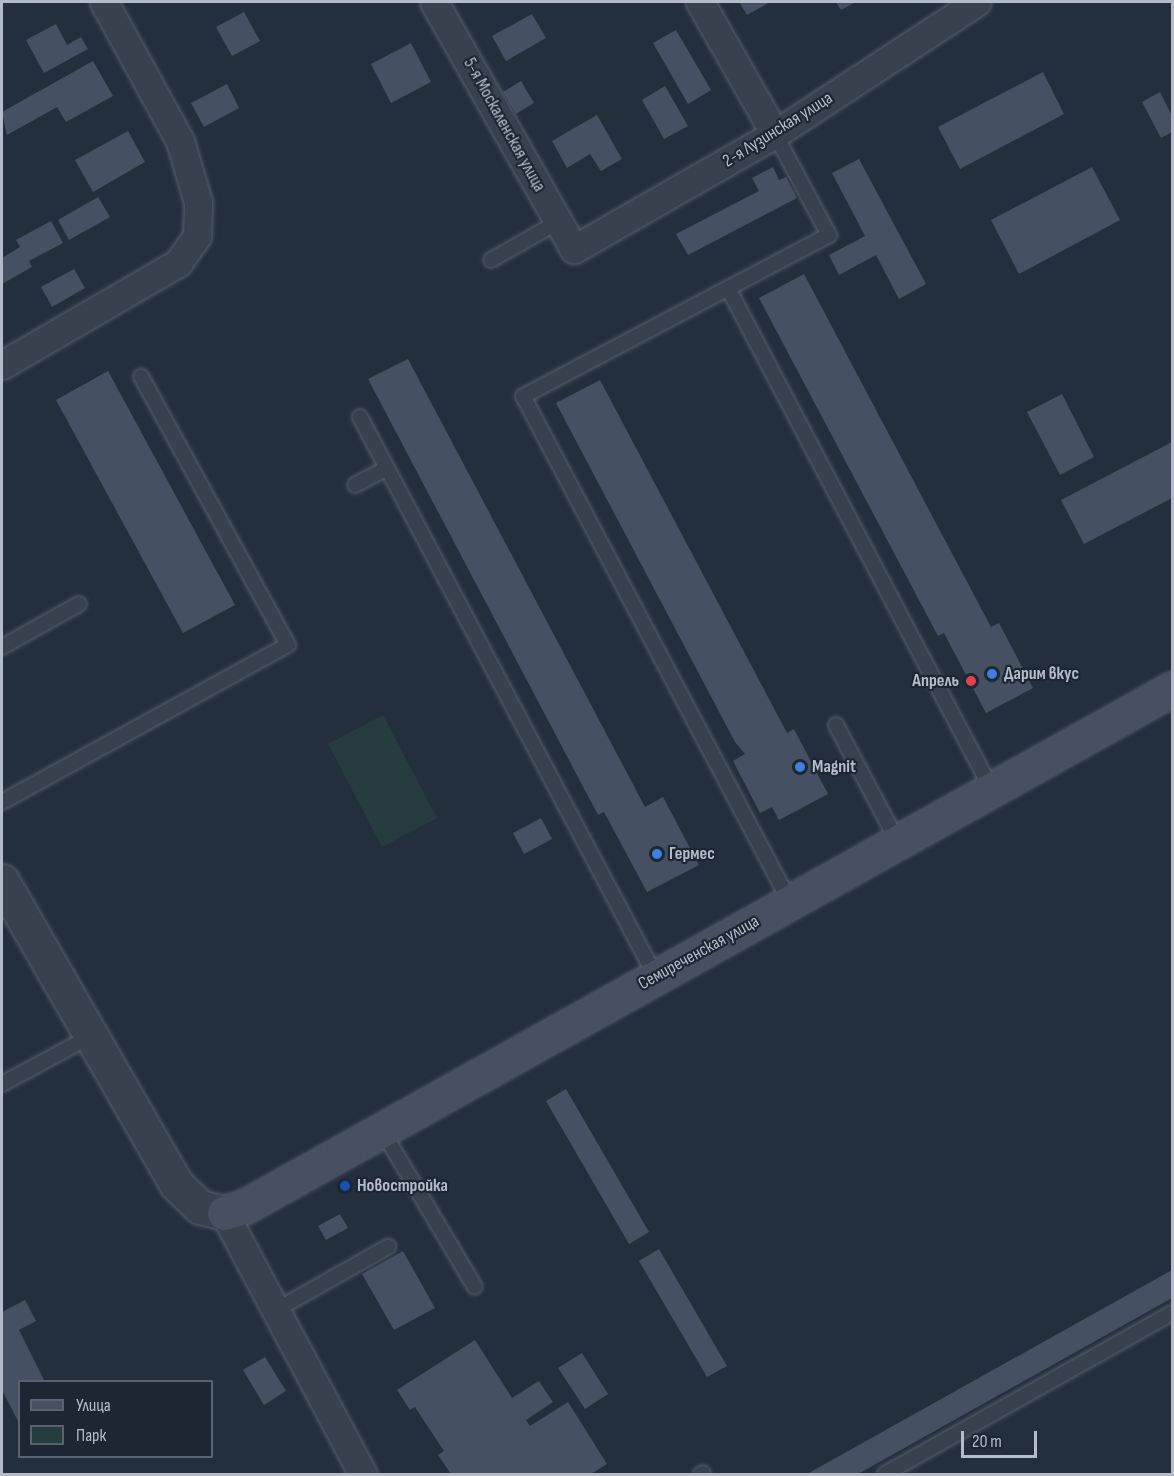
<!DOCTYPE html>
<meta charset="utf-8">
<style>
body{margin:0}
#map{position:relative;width:1174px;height:1476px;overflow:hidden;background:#242f3e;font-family:"Sofia Sans Condensed",sans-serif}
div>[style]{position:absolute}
.green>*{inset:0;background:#263c3f}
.building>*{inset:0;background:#455162}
.roads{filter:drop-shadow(0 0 2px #565f6c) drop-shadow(0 0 2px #565f6c)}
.service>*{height:14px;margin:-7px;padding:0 7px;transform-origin:7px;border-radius:7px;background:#38414e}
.minor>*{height:27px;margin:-13.5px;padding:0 13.5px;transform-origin:13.5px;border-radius:13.5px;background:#38414e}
.tertiary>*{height:33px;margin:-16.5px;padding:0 16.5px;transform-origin:16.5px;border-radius:16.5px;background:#38414e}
.secondary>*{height:33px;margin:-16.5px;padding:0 16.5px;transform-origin:16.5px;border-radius:16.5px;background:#465061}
.dots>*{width:16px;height:16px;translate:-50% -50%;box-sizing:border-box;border:3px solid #1d2633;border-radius:50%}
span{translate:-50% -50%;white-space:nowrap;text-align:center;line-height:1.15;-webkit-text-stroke:4.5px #1d2633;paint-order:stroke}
.street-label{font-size:18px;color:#b4bcc9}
.poi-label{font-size:18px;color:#b4bcc9;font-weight:700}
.left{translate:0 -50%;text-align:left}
.right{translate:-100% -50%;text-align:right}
.frame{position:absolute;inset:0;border:3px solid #b4bcc9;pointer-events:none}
.legend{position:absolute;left:18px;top:1380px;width:195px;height:78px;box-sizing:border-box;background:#1d2633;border:2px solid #59626f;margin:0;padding:8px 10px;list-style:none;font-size:18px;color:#b4bcc9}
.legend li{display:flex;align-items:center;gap:12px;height:30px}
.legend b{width:30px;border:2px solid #59626f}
.scale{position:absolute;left:961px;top:1431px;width:76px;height:27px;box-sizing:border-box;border:3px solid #b4bcc9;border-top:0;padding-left:8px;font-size:18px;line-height:21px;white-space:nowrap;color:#b4bcc9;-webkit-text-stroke:4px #1d2633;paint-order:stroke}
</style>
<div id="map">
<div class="green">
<div style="clip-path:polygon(383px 715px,437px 818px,382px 847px,328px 744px)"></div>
</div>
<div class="building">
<div style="clip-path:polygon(739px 2px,770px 2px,747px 15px)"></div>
<div style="clip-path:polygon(836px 2px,856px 2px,841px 10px)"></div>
<div style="clip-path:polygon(244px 12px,260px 41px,232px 56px,216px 27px)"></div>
<div style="clip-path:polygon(532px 14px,546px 38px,506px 61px,492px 36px)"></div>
<div style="clip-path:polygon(56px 24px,67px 45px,81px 37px,88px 49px,44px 73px,26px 40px)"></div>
<div style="clip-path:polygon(676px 30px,711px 90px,688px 104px,653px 43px)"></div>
<div style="clip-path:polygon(411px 43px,431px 82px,391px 103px,371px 64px)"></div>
<div style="clip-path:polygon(93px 61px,113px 96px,66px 122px,57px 107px,7px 135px,2px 112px)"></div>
<div style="clip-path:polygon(1043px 72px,1064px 114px,960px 169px,938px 127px)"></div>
<div style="clip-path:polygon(521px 81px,534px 103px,516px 114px,503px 92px)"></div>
<div style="clip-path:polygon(227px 84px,239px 108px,204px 127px,191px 103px)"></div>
<div style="clip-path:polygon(665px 86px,688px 126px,664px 139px,642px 100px)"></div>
<div style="clip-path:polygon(1160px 92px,1172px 116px,1172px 132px,1161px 138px,1142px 102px)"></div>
<div style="clip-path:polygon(597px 115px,622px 159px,601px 171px,590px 154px,567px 168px,552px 141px)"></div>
<div style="clip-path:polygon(128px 131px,145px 162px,93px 192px,75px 160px)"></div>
<div style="clip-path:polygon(859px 159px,926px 284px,899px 299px,876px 255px,839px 275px,829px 255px,865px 236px,832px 173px)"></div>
<div style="clip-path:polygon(773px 167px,779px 180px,786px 177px,797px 198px,688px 255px,676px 234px,759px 191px,752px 178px)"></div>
<div style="clip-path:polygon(1092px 167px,1120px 220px,1019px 274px,991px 220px)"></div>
<div style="clip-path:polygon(98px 197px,110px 217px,69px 240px,58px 220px)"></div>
<div style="clip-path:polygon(51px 221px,63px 243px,29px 261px,32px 267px,2px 284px,2px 258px,20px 247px,16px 240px)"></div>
<div style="clip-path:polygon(74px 269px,85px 288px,52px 307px,41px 287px)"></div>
<div style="clip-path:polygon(804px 274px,991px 627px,999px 623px,1033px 688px,986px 713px,944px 633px,938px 636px,759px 298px)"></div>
<div style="clip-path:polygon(408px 359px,645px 807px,663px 797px,699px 865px,647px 892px,604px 812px,598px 815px,368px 379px)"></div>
<div style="clip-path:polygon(108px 371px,235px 605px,183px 633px,56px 400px)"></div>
<div style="clip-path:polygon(600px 380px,787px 733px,794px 729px,828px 794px,779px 820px,772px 807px,760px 813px,733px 761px,745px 754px,735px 742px,556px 403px)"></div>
<div style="clip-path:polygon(1062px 394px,1094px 457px,1060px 475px,1027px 412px)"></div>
<div style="clip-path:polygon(1172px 442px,1172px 498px,1084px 544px,1061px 500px)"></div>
<div style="clip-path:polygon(541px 818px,552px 839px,524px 854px,513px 833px)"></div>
<div style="clip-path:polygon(566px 1089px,649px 1232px,629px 1244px,546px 1101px)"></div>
<div style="clip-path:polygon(340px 1214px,348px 1228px,326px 1240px,318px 1226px)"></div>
<div style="clip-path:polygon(659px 1249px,727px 1366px,707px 1377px,639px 1261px)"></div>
<div style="clip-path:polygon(403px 1251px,435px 1308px,394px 1330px,362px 1274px)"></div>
<div style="clip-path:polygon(1172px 1270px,1172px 1298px,858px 1474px,807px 1474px)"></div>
<div style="clip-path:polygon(25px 1300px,36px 1321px,19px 1330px,45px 1382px,20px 1382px,20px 1425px,2px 1390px,2px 1312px)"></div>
<div style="clip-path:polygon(475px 1340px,512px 1398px,539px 1381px,553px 1402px,526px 1420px,530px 1426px,568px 1402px,607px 1464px,591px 1474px,451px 1474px,438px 1455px,444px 1451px,415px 1407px,410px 1410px,397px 1390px)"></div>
<div style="clip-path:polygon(582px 1353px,608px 1394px,585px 1409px,558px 1368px)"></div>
<div style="clip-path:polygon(265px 1357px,286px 1391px,264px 1405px,243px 1370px)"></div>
</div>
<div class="roads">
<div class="service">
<div style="left:775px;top:134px;width:115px;rotate:61.9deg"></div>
<div style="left:829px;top:235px;width:346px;rotate:152.2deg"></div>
<div style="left:523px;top:396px;width:572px;rotate:62.18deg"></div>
<div style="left:491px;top:260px;width:77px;rotate:-29.6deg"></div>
<div style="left:728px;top:288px;width:567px;rotate:62.26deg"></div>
<div style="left:360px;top:417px;width:633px;rotate:62.14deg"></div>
<div style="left:355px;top:485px;width:36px;rotate:-28deg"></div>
<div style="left:2px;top:647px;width:88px;rotate:-29.2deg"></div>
<div style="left:836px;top:725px;width:132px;rotate:62.1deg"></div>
<div style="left:2px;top:802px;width:326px;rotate:-28.8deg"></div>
<div style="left:288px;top:645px;width:306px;rotate:-118.7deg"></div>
<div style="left:2px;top:1084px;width:101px;rotate:-28.3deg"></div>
<div style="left:382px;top:1130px;width:182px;rotate:59.4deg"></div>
<div style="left:276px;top:1310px;width:129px;rotate:-29.4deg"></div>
<div style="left:701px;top:1474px;width:2px;rotate:-27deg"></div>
<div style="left:885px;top:1474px;width:329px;rotate:-29.3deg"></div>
</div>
<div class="minor">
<div style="left:434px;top:2px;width:284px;rotate:60.5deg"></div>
<div style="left:574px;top:249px;width:232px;rotate:-29.8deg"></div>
<div style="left:775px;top:134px;width:241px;rotate:-33.2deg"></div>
<div style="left:700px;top:2px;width:152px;rotate:60.4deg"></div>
<div style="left:2px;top:365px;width:203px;rotate:-30.1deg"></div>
<div style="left:178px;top:263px;width:33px;rotate:-55deg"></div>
<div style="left:197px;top:236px;width:34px;rotate:-88deg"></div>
<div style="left:198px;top:202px;width:64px;rotate:-106.4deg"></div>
<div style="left:180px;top:141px;width:158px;rotate:-118.7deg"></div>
<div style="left:224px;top:1213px;width:296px;rotate:62deg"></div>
</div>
<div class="tertiary">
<div style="left:2px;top:881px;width:349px;rotate:60.1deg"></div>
<div style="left:176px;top:1184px;width:33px;rotate:44deg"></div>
<div style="left:200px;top:1207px;width:25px;rotate:14deg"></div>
</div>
<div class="secondary">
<div style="left:224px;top:1213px;width:23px;rotate:-18deg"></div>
<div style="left:246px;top:1206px;width:1061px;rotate:-29.18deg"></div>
</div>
</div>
<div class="dots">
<div style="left:992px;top:674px;background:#3f7fe0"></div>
<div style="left:971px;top:681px;background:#e0444e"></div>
<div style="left:800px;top:767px;background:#3f7fe0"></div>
<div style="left:657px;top:854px;background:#3f7fe0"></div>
<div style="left:345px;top:1186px;background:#1a4fb4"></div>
</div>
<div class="street-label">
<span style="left:504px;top:125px;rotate:61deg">5-я Москаленская улица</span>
<span style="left:778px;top:130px;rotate:-32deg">2-я Лузинская улица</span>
<span style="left:699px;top:953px;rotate:-29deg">Семиреченская улица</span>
</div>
<div class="poi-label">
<span class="left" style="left:1004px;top:674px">Дарим вкус</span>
<span class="right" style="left:959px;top:681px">Апрель</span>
<span class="left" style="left:812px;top:767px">Magnit</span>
<span class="left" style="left:669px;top:854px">Гермес</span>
<span class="left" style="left:357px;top:1186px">Новостройка</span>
</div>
<div class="frame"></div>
<ul class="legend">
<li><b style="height:8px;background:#465061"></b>Улица</li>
<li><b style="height:16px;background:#263c3f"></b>Парк</li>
</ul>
<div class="scale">20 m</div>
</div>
